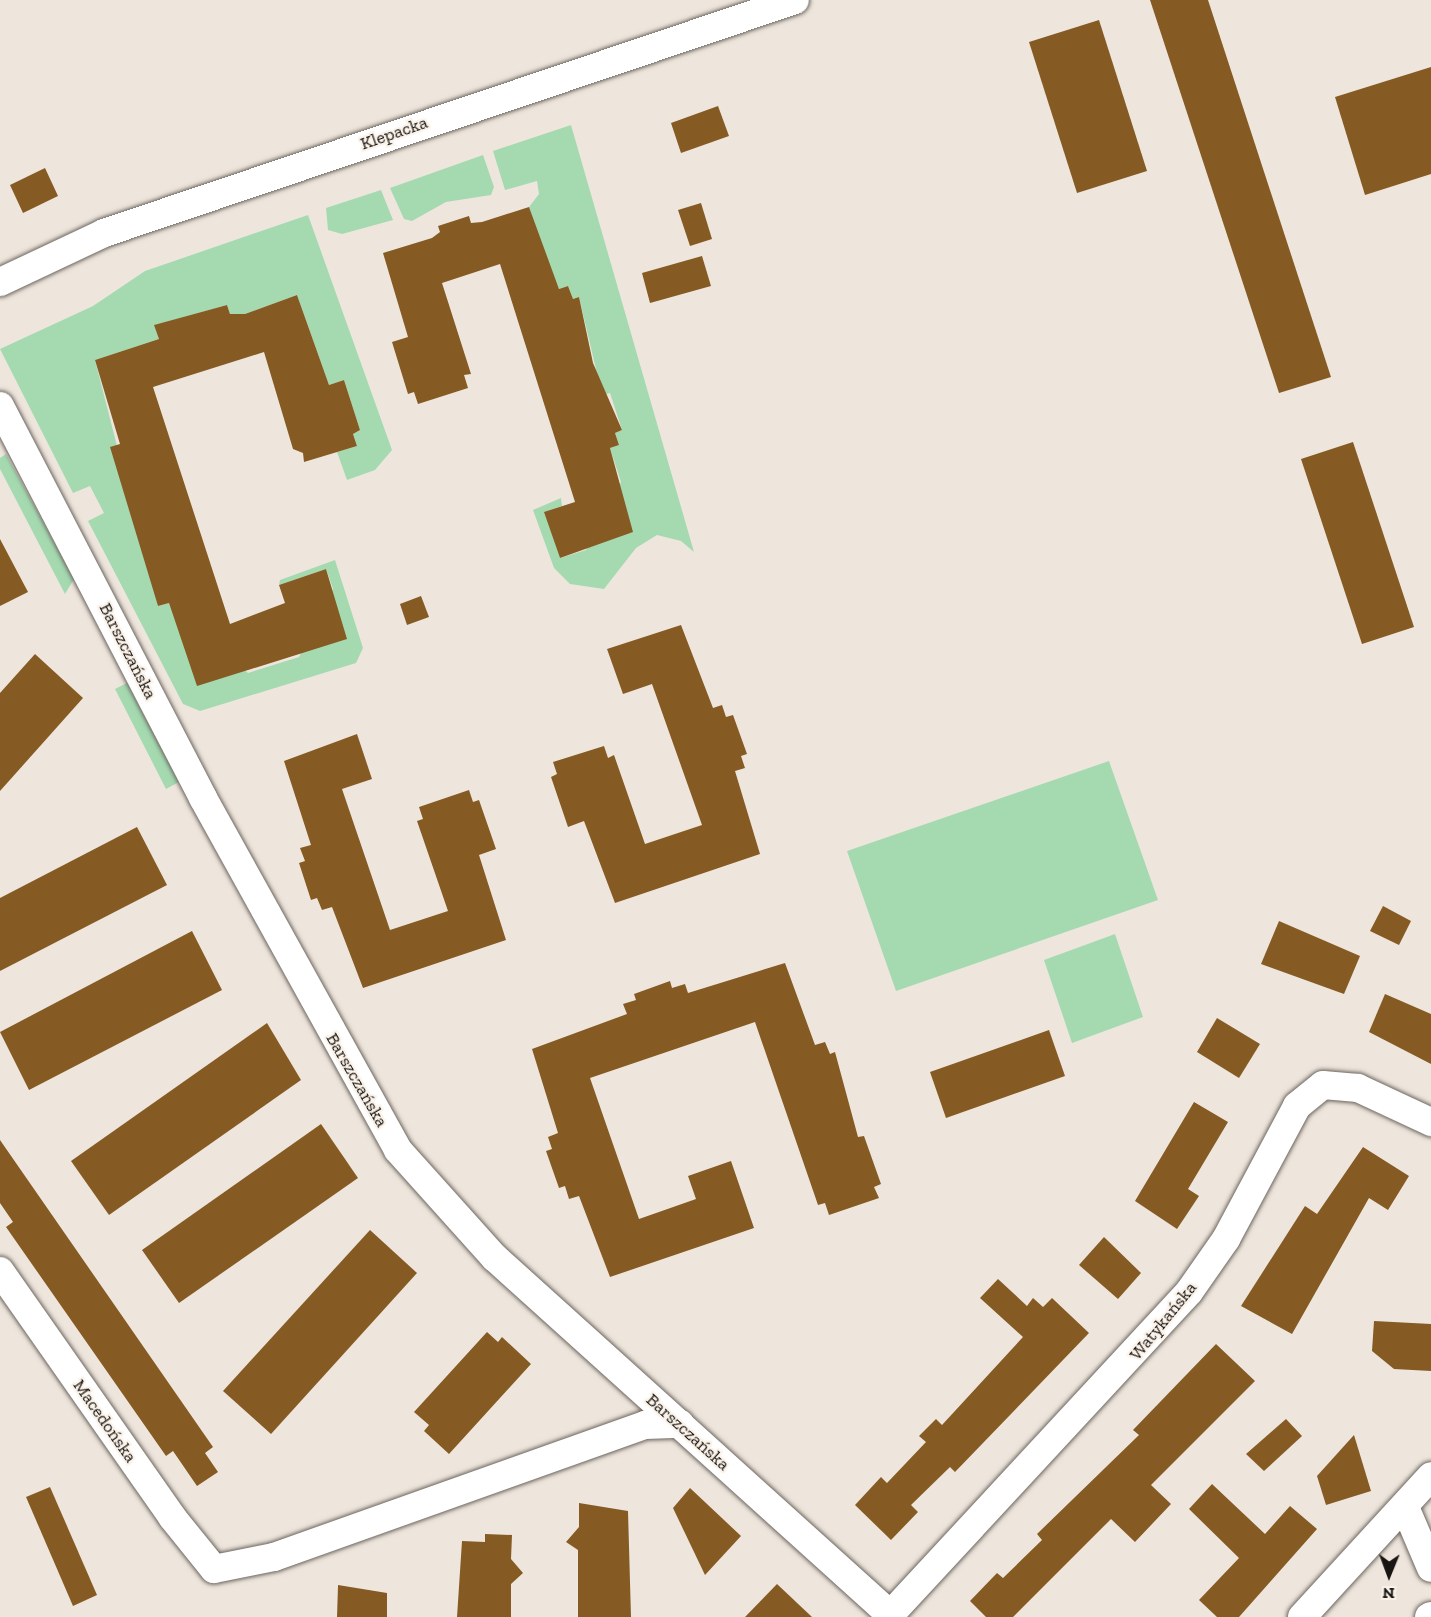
<!DOCTYPE html>
<meta charset="utf-8">
<style>
body{margin:0}
#map{position:relative;width:1431px;height:1617px;overflow:hidden;background:#eee6dd;font-family:"Zilla Slab",serif}
div>[style]{position:absolute}
.green>*{inset:0;background:#a5dab1}
.building>*{inset:0;background:#855a23}
.roads{filter:drop-shadow(0 0 2px #6c655e) drop-shadow(0 0 2px #6c655e)}
.minor>*{height:28px;margin:-14px;padding:0 14px;transform-origin:14px;border-radius:14px;background:#fff}
span{translate:-50% -50%;white-space:nowrap;text-align:center;line-height:1.15;-webkit-text-stroke:4.5px #fbf3ea;paint-order:stroke}
.street-label{font-size:18px;color:#181512}
.north{position:absolute;left:1359px;top:1545px;width:60px;height:60px;-webkit-text-stroke:4px #fbf3ea;paint-order:stroke;rotate:181deg;font-size:16px;font-weight:700;line-height:24px;text-align:center;color:#181512}
.north::after{content:'';display:block;margin:auto;width:21px;height:27px;background:#181512;clip-path:polygon(50% 0,100% 100%,50% 72%,0 100%)}
</style>
<div id="map">
<div class="green">
<div style="clip-path:polygon(571px 125px,694px 552px,681px 541px,657px 535px,636px 548px,604px 589px,570px 584px,554px 568px,533px 510px,561px 498px,562px 506px,545px 512px,560px 558px,586px 550px,621px 482px,610px 448px,619px 445px,615px 433px,622px 430px,610px 393px,603px 395px,599px 382px,579px 297px,573px 299px,568px 286px,559px 289px,545px 254px,529px 207px,539px 194px,537px 181px,505px 190px,493px 151px)"></div>
<div style="clip-path:polygon(483px 155px,494px 187px,491px 195px,446px 202px,412px 221px,404px 219px,390px 188px)"></div>
<div style="clip-path:polygon(381px 190px,393px 220px,342px 234px,328px 230px,326px 208px)"></div>
<div style="clip-path:polygon(308px 215px,392px 450px,375px 470px,347px 480px,337px 452px,357px 446px,353px 434px,360px 430px,344px 380px,329px 385px,297px 295px,245px 314px,230px 314px,227px 305px,155px 325px,159px 339px,95px 360px,158px 606px,169px 603px,248px 673px,299px 657px,333px 589px,326px 569px,279px 585px,280px 580px,335px 560px,363px 648px,356px 663px,200px 711px,183px 704px,88px 521px,104px 513px,90px 486px,73px 493px,0 349px,93px 306px,145px 271px)"></div>
<div style="clip-path:polygon(6px 454px,74px 579px,65px 594px,0 469px,0 458px)"></div>
<div style="clip-path:polygon(127px 683px,179px 782px,166px 789px,115px 689px)"></div>
<div style="clip-path:polygon(1109px 761px,1158px 900px,896px 991px,847px 851px)"></div>
<div style="clip-path:polygon(1115px 934px,1143px 1017px,1072px 1043px,1044px 960px)"></div>
</div>
<div class="building">
<div style="clip-path:polygon(1150px 0,1208px 0,1331px 377px,1279px 393px)"></div>
<div style="clip-path:polygon(1099px 20px,1147px 171px,1077px 193px,1029px 42px)"></div>
<div style="clip-path:polygon(1431px 67px,1431px 174px,1365px 195px,1335px 97px)"></div>
<div style="clip-path:polygon(718px 106px,729px 136px,681px 153px,671px 123px)"></div>
<div style="clip-path:polygon(45px 168px,58px 196px,23px 213px,10px 185px)"></div>
<div style="clip-path:polygon(701px 203px,712px 239px,690px 246px,678px 210px)"></div>
<div style="clip-path:polygon(529px 207px,559px 289px,568px 286px,573px 299px,579px 297px,593px 363px,622px 430px,615px 433px,619px 445px,610px 448px,633px 532px,560px 558px,544px 512px,575px 502px,500px 264px,442px 283px,471px 374px,464px 375px,468px 388px,418px 404px,414px 392px,408px 394px,392px 342px,408px 337px,383px 253px,432px 238px,440px 232px,438px 226px,469px 216px,471px 223px,482px 222px)"></div>
<div style="clip-path:polygon(702px 256px,711px 286px,650px 303px,642px 273px)"></div>
<div style="clip-path:polygon(297px 295px,329px 385px,344px 380px,360px 430px,353px 434px,357px 446px,304px 462px,303px 453px,293px 449px,264px 352px,153px 387px,230px 624px,285px 603px,279px 585px,326px 569px,347px 639px,197px 686px,169px 603px,158px 606px,110px 447px,120px 444px,95px 360px,159px 339px,154px 325px,227px 305px,230px 314px,245px 314px)"></div>
<div style="clip-path:polygon(1353px 442px,1414px 627px,1362px 644px,1301px 459px)"></div>
<div style="clip-path:polygon(0 539px,28px 592px,0 606px)"></div>
<div style="clip-path:polygon(421px 596px,429px 617px,407px 625px,400px 604px)"></div>
<div style="clip-path:polygon(681px 625px,713px 708px,722px 705px,726px 717px,733px 715px,747px 754px,741px 756px,745px 768px,735px 771px,760px 854px,615px 903px,584px 821px,568px 827px,551px 777px,557px 774px,553px 762px,604px 746px,608px 758px,614px 755px,645px 844px,702px 825px,652px 684px,623px 694px,607px 649px)"></div>
<div style="clip-path:polygon(35px 654px,83px 698px,0 791px,0 693px)"></div>
<div style="clip-path:polygon(357px 734px,372px 779px,342px 789px,390px 930px,448px 911px,417px 821px,423px 819px,419px 807px,469px 790px,473px 802px,479px 800px,496px 849px,479px 855px,506px 940px,363px 988px,332px 907px,322px 910px,317px 898px,311px 900px,299px 863px,305px 861px,300px 848px,311px 845px,284px 761px)"></div>
<div style="clip-path:polygon(137px 827px,167px 885px,0 971px,0 898px)"></div>
<div style="clip-path:polygon(1383px 906px,1411px 921px,1399px 945px,1370px 931px)"></div>
<div style="clip-path:polygon(1279px 921px,1360px 956px,1344px 994px,1261px 964px)"></div>
<div style="clip-path:polygon(192px 931px,222px 990px,29px 1090px,0 1032px)"></div>
<div style="clip-path:polygon(785px 963px,815px 1045px,825px 1042px,830px 1054px,835px 1052px,858px 1137px,864px 1136px,881px 1184px,874px 1187px,879px 1198px,829px 1215px,825px 1203px,818px 1205px,755px 1022px,590px 1078px,639px 1219px,696px 1199px,688px 1176px,731px 1161px,754px 1228px,610px 1277px,579px 1196px,569px 1199px,565px 1186px,559px 1188px,546px 1151px,552px 1149px,548px 1137px,558px 1133px,532px 1049px,627px 1014px,623px 1004px,636px 1000px,634px 994px,670px 981px,672px 988px,685px 984px,688px 993px)"></div>
<div style="clip-path:polygon(1385px 994px,1431px 1014px,1431px 1064px,1369px 1032px)"></div>
<div style="clip-path:polygon(1217px 1018px,1260px 1044px,1239px 1078px,1197px 1052px)"></div>
<div style="clip-path:polygon(267px 1023px,301px 1080px,109px 1215px,71px 1161px)"></div>
<div style="clip-path:polygon(1049px 1030px,1065px 1076px,946px 1118px,930px 1072px)"></div>
<div style="clip-path:polygon(1194px 1102px,1228px 1122px,1188px 1189px,1199px 1196px,1177px 1229px,1135px 1201px)"></div>
<div style="clip-path:polygon(321px 1124px,358px 1178px,179px 1303px,142px 1250px)"></div>
<div style="clip-path:polygon(0 1140px,213px 1447px,205px 1453px,218px 1472px,197px 1486px,173px 1451px,166px 1456px,6px 1227px,13px 1222px,0 1203px)"></div>
<div style="clip-path:polygon(1363px 1147px,1409px 1176px,1388px 1210px,1369px 1198px,1292px 1334px,1241px 1306px,1305px 1206px,1317px 1214px)"></div>
<div style="clip-path:polygon(370px 1230px,417px 1273px,271px 1434px,223px 1391px)"></div>
<div style="clip-path:polygon(1104px 1237px,1141px 1273px,1118px 1299px,1079px 1265px)"></div>
<div style="clip-path:polygon(998px 1279px,1027px 1306px,1033px 1298px,1043px 1307px,1052px 1298px,1089px 1333px,955px 1472px,950px 1467px,911px 1505px,918px 1512px,891px 1540px,855px 1505px,881px 1477px,887px 1483px,926px 1442px,919px 1436px,936px 1419px,942px 1425px,1023px 1337px,980px 1298px)"></div>
<div style="clip-path:polygon(1374px 1321px,1431px 1324px,1431px 1371px,1394px 1369px,1372px 1351px)"></div>
<div style="clip-path:polygon(487px 1332px,498px 1342px,502px 1337px,531px 1364px,449px 1454px,424px 1431px,429px 1425px,414px 1412px)"></div>
<div style="clip-path:polygon(1216px 1344px,1255px 1381px,1151px 1485px,1171px 1504px,1135px 1542px,1111px 1519px,1013px 1617px,986px 1617px,970px 1601px,997px 1573px,1003px 1578px,1042px 1540px,1037px 1534px,1139px 1435px,1133px 1430px)"></div>
<div style="clip-path:polygon(1286px 1419px,1302px 1436px,1264px 1471px,1246px 1454px)"></div>
<div style="clip-path:polygon(1354px 1435px,1371px 1491px,1326px 1505px,1317px 1476px)"></div>
<div style="clip-path:polygon(1212px 1484px,1265px 1534px,1290px 1506px,1317px 1529px,1239px 1617px,1217px 1617px,1199px 1600px,1239px 1558px,1189px 1509px)"></div>
<div style="clip-path:polygon(50px 1487px,97px 1595px,73px 1606px,26px 1497px)"></div>
<div style="clip-path:polygon(690px 1488px,741px 1536px,705px 1575px,673px 1508px)"></div>
<div style="clip-path:polygon(579px 1503px,628px 1511px,631px 1617px,578px 1617px,578px 1550px,566px 1542px,579px 1527px)"></div>
<div style="clip-path:polygon(485px 1534px,512px 1535px,511px 1559px,523px 1573px,511px 1584px,511px 1617px,457px 1617px,462px 1541px,485px 1542px)"></div>
<div style="clip-path:polygon(777px 1584px,812px 1617px,745px 1617px)"></div>
<div style="clip-path:polygon(338px 1585px,387px 1593px,387px 1617px,337px 1617px)"></div>
</div>
<div class="roads">
<div class="minor">
<div style="left:0;top:282px;width:115px;rotate:-25.2deg"></div>
<div style="left:104px;top:233px;width:729px;rotate:-18.63deg"></div>
<div style="left:0;top:406px;width:441px;rotate:62.6deg"></div>
<div style="left:203px;top:798px;width:402px;rotate:61deg"></div>
<div style="left:398px;top:1150px;width:144px;rotate:48.1deg"></div>
<div style="left:494px;top:1257px;width:537px;rotate:42.06deg"></div>
<div style="left:0;top:1271px;width:300px;rotate:55deg"></div>
<div style="left:172px;top:1517px;width:67px;rotate:51.1deg"></div>
<div style="left:214px;top:1569px;width:61px;rotate:-11.3deg"></div>
<div style="left:274px;top:1557px;width:394px;rotate:-19.6deg"></div>
<div style="left:645px;top:1425px;width:35px;rotate:-2deg"></div>
<div style="left:1405px;top:1507px;width:66px;rotate:66.9deg"></div>
<div style="left:888px;top:1617px;width:443px;rotate:-47.2deg"></div>
<div style="left:1189px;top:1292px;width:65px;rotate:-55.1deg"></div>
<div style="left:1226px;top:1239px;width:151px;rotate:-61.9deg"></div>
<div style="left:1297px;top:1106px;width:33px;rotate:-39deg"></div>
<div style="left:1323px;top:1085px;width:35px;rotate:5deg"></div>
<div style="left:1358px;top:1088px;width:81px;rotate:25deg"></div>
<div style="left:1302px;top:1617px;width:191px;rotate:-47.5deg"></div>
<div style="left:1429px;top:1617px;width:2px;rotate:-27deg"></div>
</div>
</div>
<div class="street-label">
<span style="left:394px;top:133px;rotate:-19deg">Klepacka</span>
<span style="left:128px;top:651px;rotate:63deg">Barszczańska</span>
<span style="left:357px;top:1080px;rotate:60deg">Barszczańska</span>
<span style="left:1163px;top:1321px;rotate:-51deg">Watykańska</span>
<span style="left:105px;top:1421px;rotate:55deg">Macedońska</span>
<span style="left:688px;top:1432px;rotate:42deg">Barszczańska</span>
</div>
<div class="north">N</div>
</div>
